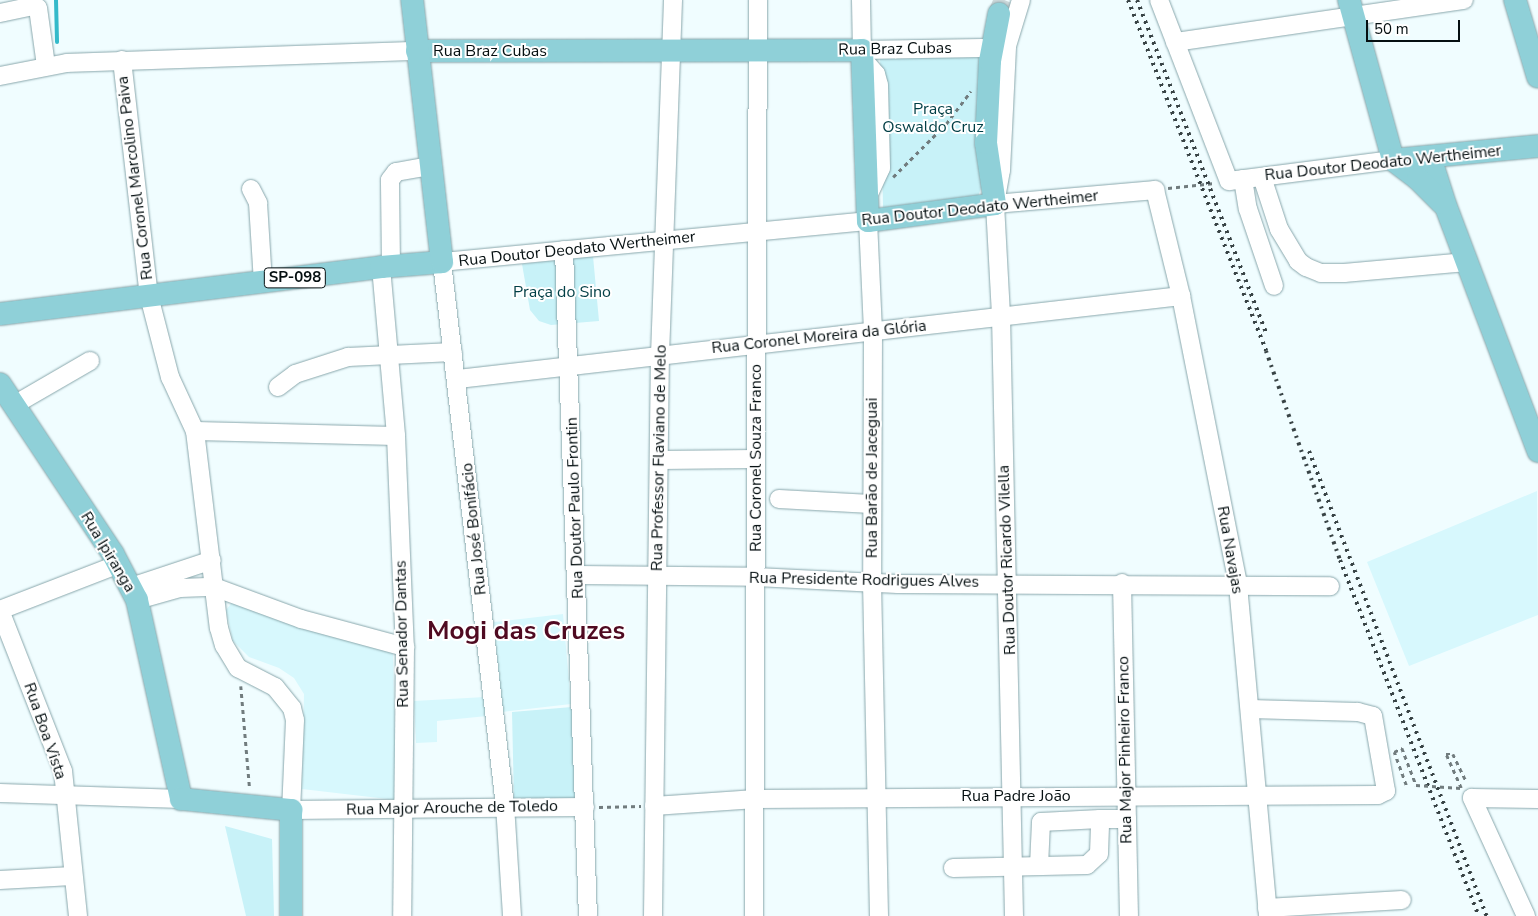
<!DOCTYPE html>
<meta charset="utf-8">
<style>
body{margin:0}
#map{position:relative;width:1538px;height:916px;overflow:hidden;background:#f0fdff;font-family:"Nunito Sans",sans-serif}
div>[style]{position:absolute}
.built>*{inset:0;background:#d7f8fd}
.green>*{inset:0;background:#c8f2f8}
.stream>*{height:4px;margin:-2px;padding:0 2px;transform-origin:2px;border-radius:2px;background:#34baca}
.major-tunnel>*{height:22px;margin-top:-11px;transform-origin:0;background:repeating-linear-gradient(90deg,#cdd9db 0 22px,transparent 0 33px)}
.path>*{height:2.5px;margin-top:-1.25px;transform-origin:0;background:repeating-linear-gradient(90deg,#717c7e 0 4px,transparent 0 8px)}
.roads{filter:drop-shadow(0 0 1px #89a7ac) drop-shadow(0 0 1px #89a7ac)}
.minor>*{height:18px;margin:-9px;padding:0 9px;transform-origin:9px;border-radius:9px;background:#fff}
.major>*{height:22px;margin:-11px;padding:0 11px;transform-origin:11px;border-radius:11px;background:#8fd0d8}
.rail>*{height:4px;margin-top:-2px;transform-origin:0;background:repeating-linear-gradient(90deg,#384345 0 2.5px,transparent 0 7.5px)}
.path-bridge>*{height:2.5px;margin-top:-1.25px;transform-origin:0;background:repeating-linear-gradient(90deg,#717c7e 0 4px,transparent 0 8px)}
span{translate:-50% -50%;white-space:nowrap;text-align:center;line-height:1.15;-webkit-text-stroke:4px #fff;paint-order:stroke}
.shield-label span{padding:1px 4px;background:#fff;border:1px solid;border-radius:4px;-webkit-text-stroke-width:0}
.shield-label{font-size:15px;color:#050f11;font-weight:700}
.street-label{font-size:16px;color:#050f11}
.park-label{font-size:16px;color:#003e45}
.town-label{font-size:26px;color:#4f0a21;font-weight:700}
.scale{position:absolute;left:1366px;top:20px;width:94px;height:22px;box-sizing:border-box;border:2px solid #050f11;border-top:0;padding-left:6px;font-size:15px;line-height:18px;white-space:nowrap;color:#050f11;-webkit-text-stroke:4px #fff;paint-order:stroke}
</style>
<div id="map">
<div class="built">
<div style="clip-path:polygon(1537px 491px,1538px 615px,1409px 666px,1367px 562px)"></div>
<div style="clip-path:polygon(234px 600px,385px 646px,393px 654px,396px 800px,302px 789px,304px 694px,294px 678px,279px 668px,249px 657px,233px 641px,226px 610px)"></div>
<div style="clip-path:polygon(563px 614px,571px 704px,502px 712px,494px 622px)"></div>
<div style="clip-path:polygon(485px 697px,487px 716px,437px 721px,437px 742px,416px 743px,414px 701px)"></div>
</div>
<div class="green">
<div style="clip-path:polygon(988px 55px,984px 179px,977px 200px,883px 208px,880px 57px)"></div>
<div style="clip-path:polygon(593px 256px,599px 321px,551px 325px,539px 321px,530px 310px,522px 264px)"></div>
<div style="clip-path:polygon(572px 707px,577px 802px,514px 802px,512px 712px)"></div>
<div style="clip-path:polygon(225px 826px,272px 839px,274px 916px,246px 916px)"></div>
</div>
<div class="stream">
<div style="left:56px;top:0;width:42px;rotate:88.6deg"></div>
</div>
<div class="major-tunnel">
<div style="left:999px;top:14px;width:15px;rotate:-67deg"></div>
</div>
<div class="path">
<div style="left:893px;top:177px;width:75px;rotate:-45deg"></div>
<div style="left:946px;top:124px;width:41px;rotate:-52.9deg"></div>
<div style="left:1168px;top:188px;width:47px;rotate:-6.1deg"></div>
<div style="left:241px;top:686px;width:104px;rotate:85.1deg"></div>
<div style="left:599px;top:807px;width:42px;rotate:-1.4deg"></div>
</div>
<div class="roads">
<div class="minor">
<div style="left:861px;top:0;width:50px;rotate:88.9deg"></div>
<div style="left:862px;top:50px;width:120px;rotate:-1deg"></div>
<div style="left:1159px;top:0;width:194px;rotate:68.9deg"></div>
<div style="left:1229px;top:181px;width:165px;rotate:-7.3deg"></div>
<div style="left:0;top:13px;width:34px;rotate:-12deg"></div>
<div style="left:33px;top:6px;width:5px;rotate:22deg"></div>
<div style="left:38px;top:8px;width:59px;rotate:82.1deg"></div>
<div style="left:1175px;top:42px;width:292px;rotate:-8.3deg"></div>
<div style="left:862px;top:58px;width:21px;rotate:49deg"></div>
<div style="left:876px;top:74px;width:11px;rotate:75deg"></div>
<div style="left:879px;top:85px;width:83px;rotate:88.6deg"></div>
<div style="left:881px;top:168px;width:31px;rotate:115deg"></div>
<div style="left:122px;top:60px;width:238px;rotate:83.5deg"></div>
<div style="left:149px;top:296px;width:84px;rotate:75.5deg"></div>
<div style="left:170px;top:377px;width:60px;rotate:65.2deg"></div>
<div style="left:195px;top:431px;width:198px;rotate:83.1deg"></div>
<div style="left:219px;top:628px;width:18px;rotate:74deg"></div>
<div style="left:224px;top:645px;width:27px;rotate:59deg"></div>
<div style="left:238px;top:668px;width:42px;rotate:27.2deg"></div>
<div style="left:275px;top:687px;width:27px;rotate:51deg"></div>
<div style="left:292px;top:708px;width:12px;rotate:76deg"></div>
<div style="left:295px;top:720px;width:90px;rotate:92.5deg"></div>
<div style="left:291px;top:810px;width:294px;rotate:-0.6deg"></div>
<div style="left:0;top:76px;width:68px;rotate:-11deg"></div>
<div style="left:67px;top:63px;width:350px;rotate:-2deg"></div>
<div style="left:1262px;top:177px;width:55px;rotate:71.9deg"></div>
<div style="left:1279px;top:229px;width:37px;rotate:59deg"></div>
<div style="left:1298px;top:261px;width:10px;rotate:37deg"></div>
<div style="left:1306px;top:267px;width:16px;rotate:22deg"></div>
<div style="left:1321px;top:273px;width:23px"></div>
<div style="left:1344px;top:273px;width:123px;rotate:-5.1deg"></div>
<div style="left:1243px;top:179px;width:30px;rotate:81deg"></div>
<div style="left:1248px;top:209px;width:81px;rotate:71.3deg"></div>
<div style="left:251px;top:189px;width:16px;rotate:63deg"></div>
<div style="left:258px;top:203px;width:79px;rotate:86.4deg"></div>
<div style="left:995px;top:204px;width:161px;rotate:-5deg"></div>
<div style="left:1155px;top:190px;width:109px;rotate:76.2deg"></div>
<div style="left:1181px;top:296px;width:295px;rotate:78.8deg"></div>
<div style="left:1238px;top:585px;width:332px;rotate:84.8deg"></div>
<div style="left:564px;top:250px;width:666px;rotate:87.94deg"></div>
<div style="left:391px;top:266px;width:86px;rotate:-90.7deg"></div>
<div style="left:390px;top:180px;width:10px;rotate:-53deg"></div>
<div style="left:396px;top:172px;width:35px;rotate:-10deg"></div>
<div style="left:381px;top:267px;width:170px;rotate:84.9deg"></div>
<div style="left:396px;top:436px;width:211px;rotate:87.6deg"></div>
<div style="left:405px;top:647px;width:269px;rotate:90.6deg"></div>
<div style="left:458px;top:379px;width:728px;rotate:-6.55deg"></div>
<div style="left:278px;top:387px;width:21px;rotate:-37deg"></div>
<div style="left:295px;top:374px;width:56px;rotate:-17.8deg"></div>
<div style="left:348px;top:357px;width:105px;rotate:-2.7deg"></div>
<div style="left:14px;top:405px;width:88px;rotate:-30.1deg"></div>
<div style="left:195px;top:431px;width:201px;rotate:1.4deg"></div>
<div style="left:660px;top:460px;width:95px;rotate:-0.6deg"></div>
<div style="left:779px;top:499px;width:92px;rotate:3.1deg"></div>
<div style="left:578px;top:575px;width:178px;rotate:0.6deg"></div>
<div style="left:756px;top:577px;width:142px;rotate:2.8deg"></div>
<div style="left:898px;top:584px;width:432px;rotate:0.3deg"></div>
<div style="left:1122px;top:583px;width:333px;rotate:88.8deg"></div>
<div style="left:131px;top:587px;width:85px;rotate:-18.4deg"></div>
<div style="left:137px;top:600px;width:45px;rotate:-15.6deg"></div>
<div style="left:180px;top:588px;width:34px;rotate:-2deg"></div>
<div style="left:214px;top:587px;width:93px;rotate:20.2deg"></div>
<div style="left:301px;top:619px;width:108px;rotate:15.1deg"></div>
<div style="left:0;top:793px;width:181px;rotate:1.9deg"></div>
<div style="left:654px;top:806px;width:102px;rotate:-3.9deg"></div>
<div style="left:756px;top:799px;width:622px;rotate:-0.37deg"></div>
<div style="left:1378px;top:795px;width:9px;rotate:-27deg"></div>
<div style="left:1386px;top:791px;width:76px;rotate:-99.8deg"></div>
<div style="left:1373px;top:716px;width:16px;rotate:-165deg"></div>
<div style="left:1358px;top:712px;width:108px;rotate:-178.4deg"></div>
<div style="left:1039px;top:866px;width:44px;rotate:-87.4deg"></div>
<div style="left:1041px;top:822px;width:59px;rotate:-2.9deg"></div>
<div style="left:953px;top:868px;width:134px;rotate:-1.3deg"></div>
<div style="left:1087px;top:865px;width:16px;rotate:-43deg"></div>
<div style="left:1099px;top:854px;width:35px;rotate:-88deg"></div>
<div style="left:1100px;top:819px;width:27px"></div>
<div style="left:0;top:880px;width:72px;rotate:-3.2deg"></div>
<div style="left:1267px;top:908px;width:135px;rotate:-3.4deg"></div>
<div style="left:78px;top:916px;width:146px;rotate:-95.9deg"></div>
<div style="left:63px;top:771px;width:173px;rotate:-111.4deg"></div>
<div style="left:0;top:610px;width:128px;rotate:-21.1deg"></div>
<div style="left:512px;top:916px;width:110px;rotate:-93.6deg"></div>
<div style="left:505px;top:806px;width:548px;rotate:-96.61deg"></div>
<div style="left:442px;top:262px;width:428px;rotate:-5.5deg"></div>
<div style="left:868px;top:221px;width:112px;rotate:87.4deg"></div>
<div style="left:873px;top:333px;width:249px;rotate:90.2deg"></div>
<div style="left:872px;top:582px;width:334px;rotate:88.8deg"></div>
<div style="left:653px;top:916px;width:561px;rotate:-89.29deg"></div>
<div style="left:660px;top:355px;width:355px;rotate:-87.9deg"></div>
<div style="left:754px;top:916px;width:916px;rotate:-89.75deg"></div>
<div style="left:1014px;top:916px;width:601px;rotate:-91.24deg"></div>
<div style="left:1001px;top:315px;width:111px;rotate:-93.1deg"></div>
<div style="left:995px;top:204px;width:35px;rotate:-80deg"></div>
<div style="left:1001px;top:170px;width:124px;rotate:-87.2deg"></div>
<div style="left:1007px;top:46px;width:48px;rotate:-73.1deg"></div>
<div style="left:1526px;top:916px;width:130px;rotate:-114.6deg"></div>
<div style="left:1472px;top:798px;width:66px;rotate:0.9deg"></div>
</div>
<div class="major">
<div style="left:1349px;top:0;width:166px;rotate:74.6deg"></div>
<div style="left:1515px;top:0;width:80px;rotate:73.4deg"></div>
<div style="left:417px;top:51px;width:445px;rotate:-0.1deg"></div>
<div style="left:862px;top:50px;width:171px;rotate:88deg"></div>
<div style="left:868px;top:221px;width:128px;rotate:-7.6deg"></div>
<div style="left:995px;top:204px;width:62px;rotate:-98.4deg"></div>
<div style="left:986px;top:143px;width:82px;rotate:-87.2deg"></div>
<div style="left:990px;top:61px;width:48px;rotate:-79.2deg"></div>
<div style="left:1430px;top:157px;width:52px;rotate:72.3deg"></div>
<div style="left:1446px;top:207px;width:261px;rotate:69.3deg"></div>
<div style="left:1393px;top:160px;width:146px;rotate:-5.5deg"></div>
<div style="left:1393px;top:160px;width:31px;rotate:37deg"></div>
<div style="left:1418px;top:179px;width:34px;rotate:45deg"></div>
<div style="left:0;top:314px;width:384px;rotate:-7deg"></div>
<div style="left:381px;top:267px;width:61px;rotate:-4.7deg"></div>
<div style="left:442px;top:262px;width:264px;rotate:-96.5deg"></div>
<div style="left:0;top:384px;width:204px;rotate:56.4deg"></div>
<div style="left:113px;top:554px;width:52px;rotate:62.4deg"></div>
<div style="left:137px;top:600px;width:204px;rotate:77.5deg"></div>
<div style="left:181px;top:799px;width:111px;rotate:5.7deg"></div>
<div style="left:291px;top:810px;width:106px;rotate:90deg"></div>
</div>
</div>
<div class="rail">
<div style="left:1128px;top:0;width:377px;rotate:68.5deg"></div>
<div style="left:1266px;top:351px;width:222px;rotate:70.5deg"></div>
<div style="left:1340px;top:560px;width:382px;rotate:68.7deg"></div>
<div style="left:1137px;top:0;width:357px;rotate:68.8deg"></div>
<div style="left:1309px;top:451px;width:498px;rotate:69.1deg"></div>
</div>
<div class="path-bridge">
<div style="left:1406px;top:785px;width:35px;rotate:-110deg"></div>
<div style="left:1394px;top:752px;width:9px;rotate:-27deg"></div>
<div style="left:1402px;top:748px;width:40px;rotate:69deg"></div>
<div style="left:1416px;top:785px;width:45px;rotate:3.8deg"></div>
<div style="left:1461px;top:788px;width:37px;rotate:-114deg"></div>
<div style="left:1446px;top:754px;width:7px"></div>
<div style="left:1453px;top:754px;width:30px;rotate:64deg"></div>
</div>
<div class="shield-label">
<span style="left:295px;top:278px">SP-098</span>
</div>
<div class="street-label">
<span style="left:895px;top:49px;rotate:-1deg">Rua Braz Cubas</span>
<span style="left:490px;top:51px">Rua Braz Cubas</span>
<span style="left:1383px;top:163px;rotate:-6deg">Rua Doutor Deodato Wertheimer</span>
<span style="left:135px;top:178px;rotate:-97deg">Rua Coronel Marcolino Paiva</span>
<span style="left:980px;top:208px;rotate:-6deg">Rua Doutor Deodato Wertheimer</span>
<span style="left:577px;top:249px;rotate:-6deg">Rua Doutor Deodato Wertheimer</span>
<span style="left:819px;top:337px;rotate:-6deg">Rua Coronel Moreira da Glória</span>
<span style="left:659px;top:458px;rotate:-89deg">Rua Professor Flaviano de Melo</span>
<span style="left:756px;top:458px;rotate:-90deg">Rua Coronel Souza Franco</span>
<span style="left:872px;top:478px;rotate:-90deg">Rua Barão de Jaceguai</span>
<span style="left:575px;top:508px;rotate:-92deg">Rua Doutor Paulo Frontin</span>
<span style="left:474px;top:529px;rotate:-96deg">Rua José Bonifácio</span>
<span style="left:1230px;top:550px;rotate:80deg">Rua Navajas</span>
<span style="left:108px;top:552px;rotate:59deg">Rua Ipiranga</span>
<span style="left:1007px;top:560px;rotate:-92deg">Rua Doutor Ricardo Vilella</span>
<span style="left:864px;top:580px;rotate:1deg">Rua Presidente Rodrigues Alves</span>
<span style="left:402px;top:634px;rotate:-91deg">Rua Senador Dantas</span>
<span style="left:45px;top:731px;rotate:71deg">Rua Boa Vista</span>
<span style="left:1125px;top:750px;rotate:-91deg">Rua Major Pinheiro Franco</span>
<span style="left:1016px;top:796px">Rua Padre João</span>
<span style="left:452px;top:808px;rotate:-1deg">Rua Major Arouche de Toledo</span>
</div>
<div class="park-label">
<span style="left:933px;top:118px">Praça<br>Oswaldo Cruz</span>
<span style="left:562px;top:292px">Praça do Sino</span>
</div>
<div class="town-label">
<span style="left:526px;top:631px">Mogi das Cruzes</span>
</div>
<div class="scale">50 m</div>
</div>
